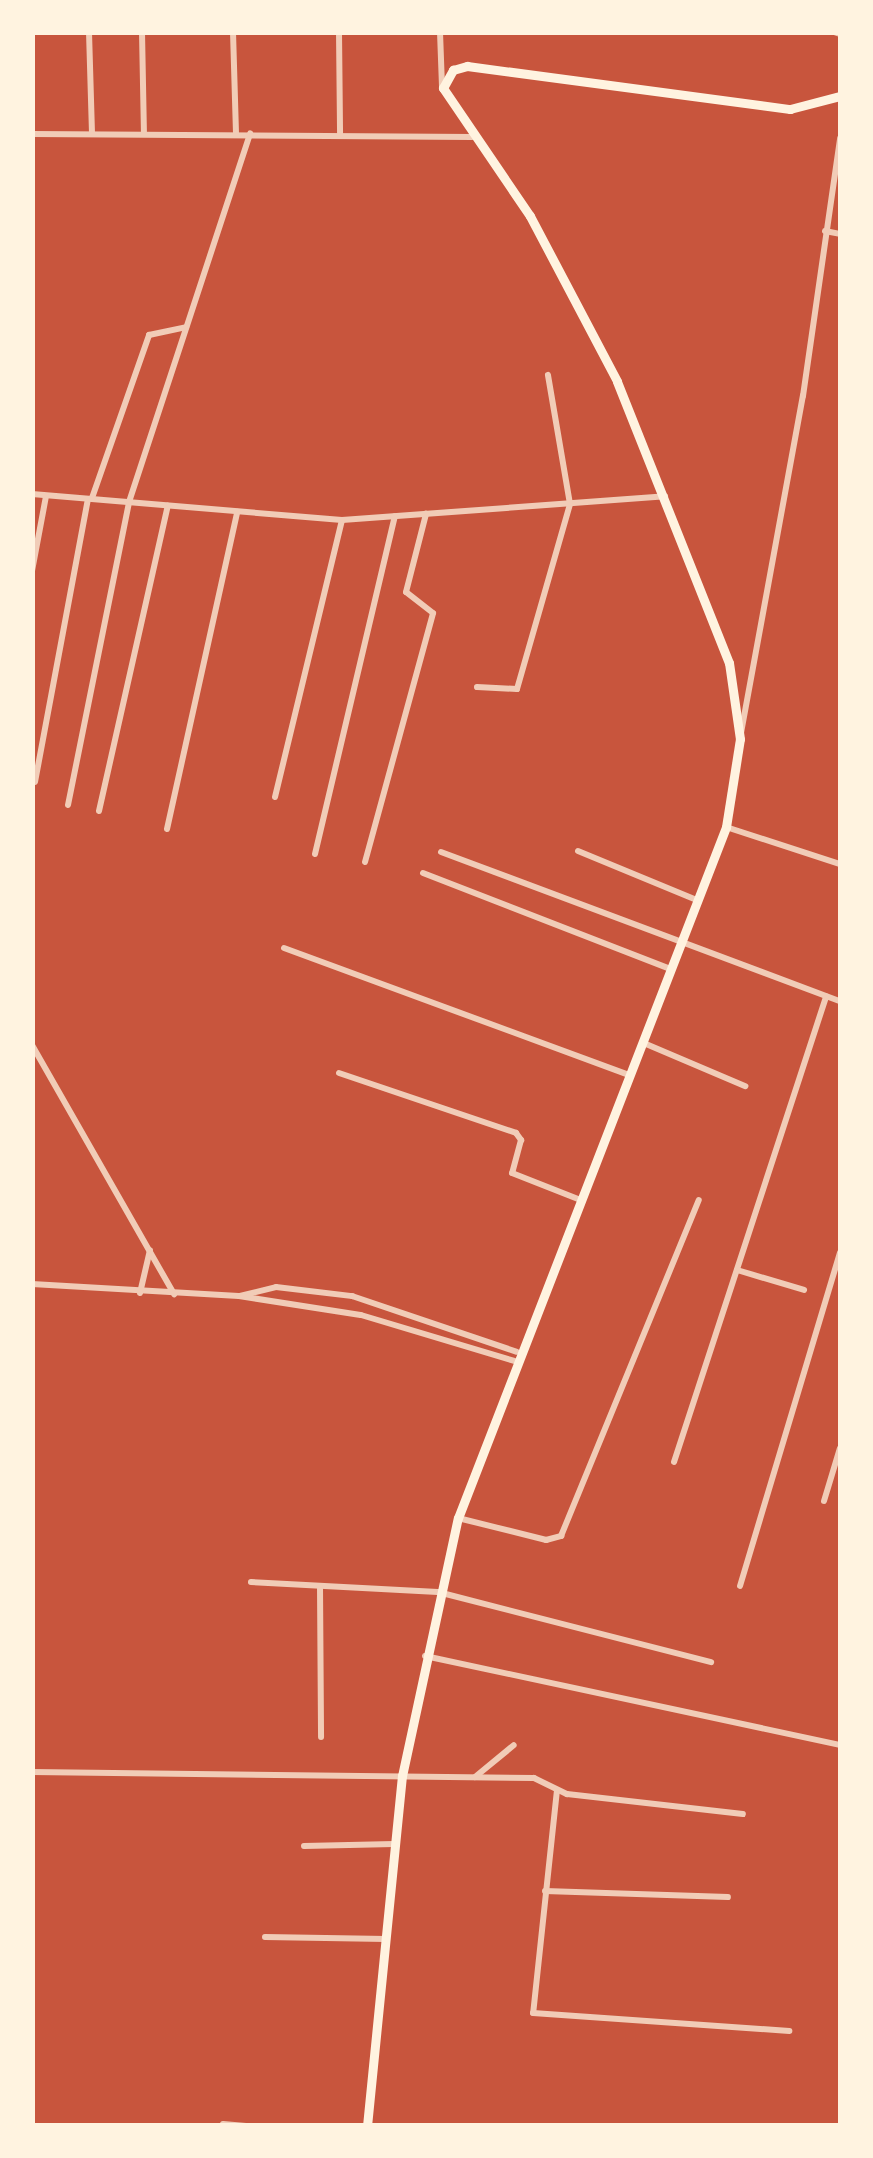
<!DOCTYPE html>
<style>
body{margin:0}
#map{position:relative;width:873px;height:2158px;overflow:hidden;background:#c8553d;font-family:Cabin,sans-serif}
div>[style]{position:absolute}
.minor>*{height:6px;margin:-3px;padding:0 3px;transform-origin:3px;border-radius:3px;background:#f1ccb7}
.primary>*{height:9px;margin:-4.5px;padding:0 4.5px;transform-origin:4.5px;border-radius:4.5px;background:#fff3e0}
span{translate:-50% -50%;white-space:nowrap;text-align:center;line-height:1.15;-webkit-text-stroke:8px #fff3e0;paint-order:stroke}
.frame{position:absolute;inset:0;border:35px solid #fff3e0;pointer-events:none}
</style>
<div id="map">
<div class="minor">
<div style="left:89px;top:32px;width:101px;rotate:88.3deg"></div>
<div style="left:142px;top:32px;width:101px;rotate:88.9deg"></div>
<div style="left:233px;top:32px;width:101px;rotate:88.3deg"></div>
<div style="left:339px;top:32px;width:101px;rotate:89.4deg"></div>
<div style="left:440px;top:32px;width:55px;rotate:87.9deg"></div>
<div style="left:834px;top:32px;width:6px;rotate:18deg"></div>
<div style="left:32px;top:134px;width:440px;rotate:0.4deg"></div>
<div style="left:825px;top:231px;width:15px;rotate:11deg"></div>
<div style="left:32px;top:494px;width:311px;rotate:4.8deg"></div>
<div style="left:342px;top:520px;width:324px;rotate:-4.2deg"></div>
<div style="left:92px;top:498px;width:173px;rotate:-70.7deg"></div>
<div style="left:149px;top:335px;width:38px;rotate:-12deg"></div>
<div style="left:32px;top:571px;width:76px;rotate:-79.4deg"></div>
<div style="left:477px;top:687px;width:40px;rotate:2.9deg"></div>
<div style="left:517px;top:689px;width:192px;rotate:-74deg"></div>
<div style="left:570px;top:504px;width:131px;rotate:-99.7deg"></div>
<div style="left:741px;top:733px;width:343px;rotate:-79.6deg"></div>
<div style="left:803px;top:396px;width:261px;rotate:-81.8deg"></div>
<div style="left:35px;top:782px;width:288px;rotate:-79.4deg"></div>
<div style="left:275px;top:797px;width:285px;rotate:-76.4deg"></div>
<div style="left:68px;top:805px;width:309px;rotate:-78.6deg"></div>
<div style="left:129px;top:502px;width:388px;rotate:-71.8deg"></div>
<div style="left:99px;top:811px;width:313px;rotate:-77.3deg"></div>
<div style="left:726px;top:827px;width:120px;rotate:18deg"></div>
<div style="left:167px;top:829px;width:325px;rotate:-77.5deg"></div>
<div style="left:578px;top:851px;width:129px;rotate:22.4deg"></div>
<div style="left:441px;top:852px;width:426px;rotate:20.5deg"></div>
<div style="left:315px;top:854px;width:347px;rotate:-76.7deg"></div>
<div style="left:365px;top:862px;width:258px;rotate:-74.7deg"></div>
<div style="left:433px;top:613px;width:34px;rotate:-142deg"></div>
<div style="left:406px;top:592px;width:81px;rotate:-75.6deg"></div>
<div style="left:423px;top:873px;width:265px;rotate:21.2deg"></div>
<div style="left:284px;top:948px;width:368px;rotate:20.2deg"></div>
<div style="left:646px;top:1044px;width:108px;rotate:23deg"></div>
<div style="left:32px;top:1045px;width:287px;rotate:60.3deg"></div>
<div style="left:339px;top:1073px;width:187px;rotate:18.7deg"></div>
<div style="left:516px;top:1133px;width:9px;rotate:54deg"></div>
<div style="left:521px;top:1140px;width:34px;rotate:105deg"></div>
<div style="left:512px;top:1173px;width:71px;rotate:21.5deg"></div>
<div style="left:737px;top:1270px;width:70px;rotate:16.6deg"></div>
<div style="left:32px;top:1284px;width:207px;rotate:3.3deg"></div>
<div style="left:239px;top:1296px;width:123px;rotate:8.9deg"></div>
<div style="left:361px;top:1315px;width:160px;rotate:16.7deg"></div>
<div style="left:140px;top:1293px;width:44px;rotate:-76.9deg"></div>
<div style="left:240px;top:1296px;width:37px;rotate:-14deg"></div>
<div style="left:276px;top:1287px;width:77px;rotate:6.8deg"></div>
<div style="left:352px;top:1296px;width:174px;rotate:18.7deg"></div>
<div style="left:674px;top:1462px;width:490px;rotate:-71.9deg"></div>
<div style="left:824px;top:1501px;width:55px;rotate:-73.2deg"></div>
<div style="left:458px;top:1518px;width:91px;rotate:14deg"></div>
<div style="left:546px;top:1540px;width:16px;rotate:-15deg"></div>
<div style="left:561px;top:1536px;width:363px;rotate:-67.7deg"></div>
<div style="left:251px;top:1582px;width:187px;rotate:3.1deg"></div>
<div style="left:438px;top:1592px;width:282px;rotate:14.4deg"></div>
<div style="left:740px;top:1586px;width:348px;rotate:-73.3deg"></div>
<div style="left:320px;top:1587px;width:150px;rotate:89.6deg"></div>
<div style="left:425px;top:1656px;width:424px;rotate:12.1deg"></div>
<div style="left:32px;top:1772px;width:502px;rotate:0.68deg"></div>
<div style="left:534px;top:1778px;width:37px;rotate:26deg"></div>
<div style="left:567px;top:1794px;width:177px;rotate:6.5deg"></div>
<div style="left:475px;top:1777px;width:50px;rotate:-39.4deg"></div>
<div style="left:557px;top:1790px;width:224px;rotate:96.1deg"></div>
<div style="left:533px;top:2013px;width:257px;rotate:4deg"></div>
<div style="left:304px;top:1846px;width:90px;rotate:-1.3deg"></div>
<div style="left:545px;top:1891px;width:183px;rotate:1.9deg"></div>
<div style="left:265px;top:1937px;width:121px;rotate:0.9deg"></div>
<div style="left:223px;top:2124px;width:23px;rotate:5deg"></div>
</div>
<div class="primary">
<div style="left:367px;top:2126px;width:352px;rotate:-84.3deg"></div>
<div style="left:402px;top:1776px;width:264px;rotate:-77.8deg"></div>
<div style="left:458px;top:1518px;width:741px;rotate:-68.8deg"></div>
<div style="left:726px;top:827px;width:89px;rotate:-81deg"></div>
<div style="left:740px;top:739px;width:77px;rotate:-98.2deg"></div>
<div style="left:729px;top:663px;width:303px;rotate:-111.7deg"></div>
<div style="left:617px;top:381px;width:187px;rotate:-117.8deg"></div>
<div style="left:530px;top:216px;width:155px;rotate:-124.2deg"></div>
<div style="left:443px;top:88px;width:21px;rotate:-61deg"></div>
<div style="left:453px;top:70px;width:15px;rotate:-16deg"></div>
<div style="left:467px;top:66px;width:326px;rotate:7.6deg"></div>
<div style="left:790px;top:109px;width:52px;rotate:-14.6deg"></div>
</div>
<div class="frame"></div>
</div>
